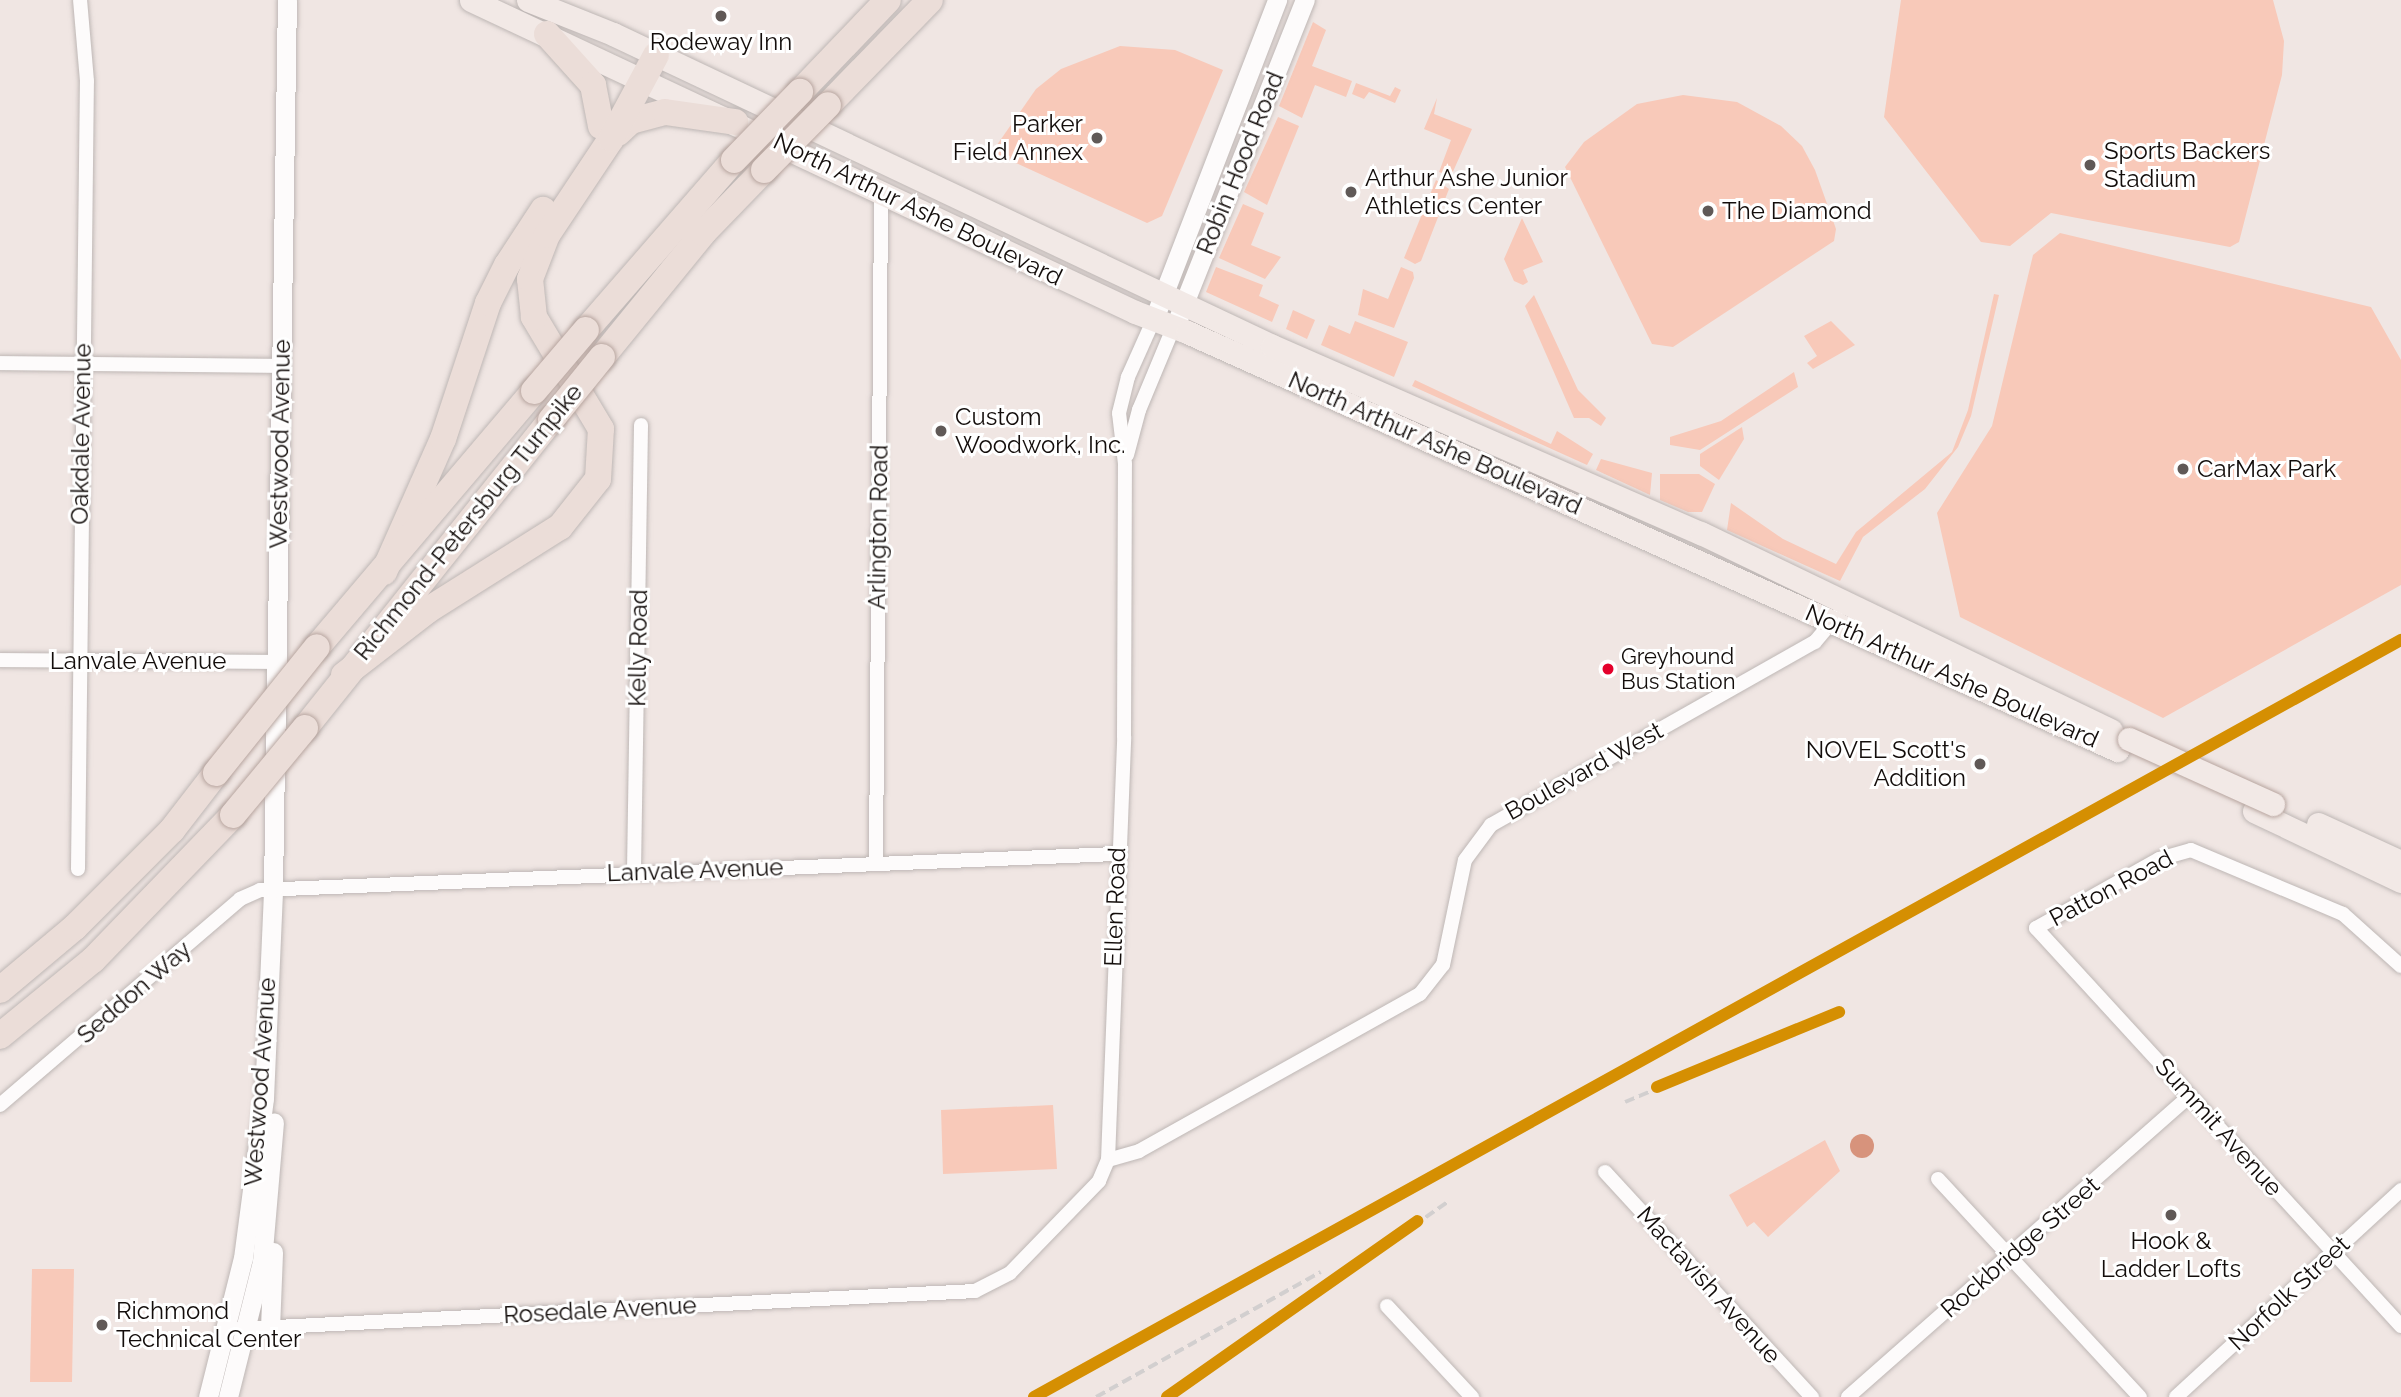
<!DOCTYPE html>
<style>
body{margin:0}
#map{position:relative;width:2401px;height:1397px;overflow:hidden;background:#f0e6e3;font-family:Raleway,sans-serif}
div>[style]{position:absolute}
.green>*{inset:0;background:#f8c9b9}
.water>*{inset:0;background:#d7937c}
.round{border-radius:50%}
.roads{filter:drop-shadow(0 0 2px #beb7b5) drop-shadow(0 0 2px #beb7b5)}
.minor>*{height:14px;margin:-7px;padding:0 7px;transform-origin:7px;border-radius:7px;background:#fdfbfb}
.secondary>*{height:19px;margin:-9.5px;padding:0 9.5px;transform-origin:9.5px;border-radius:9.5px;background:#fdfbfb}
.primary>*{height:23px;margin:-11.5px;padding:0 11.5px;transform-origin:11.5px;border-radius:11.5px;background:#f2e9e6}
.motorway>*{height:26px;margin:-13px;padding:0 13px;transform-origin:13px;border-radius:13px;background:#ebddd8}
.rail>*{height:3.5px;margin-top:-1.75px;transform-origin:0;background:repeating-linear-gradient(90deg,#d2cfcf 0 10px,transparent 0 15px)}
.bridges{filter:drop-shadow(0 0 2px #b7a59f) drop-shadow(0 0 2px #b7a59f)}
.primary-bridge>*{height:23px;margin:-11.5px;padding:0 11.5px;transform-origin:11.5px;border-radius:11.5px;background:#f2e9e6}
.motorway-bridge>*{height:26px;margin:-13px;padding:0 13px;transform-origin:13px;border-radius:13px;background:#ebddd8}
.rail-1>*{height:12px;margin:-6px;padding:0 6px;transform-origin:6px;border-radius:6px;background:#d58f02}
.dots>*{width:19px;height:19px;translate:-50% -50%;box-sizing:border-box;border:4px solid #fff;border-radius:50%}
span{translate:-50% -50%;white-space:nowrap;text-align:center;line-height:1.15;-webkit-text-stroke:6px #fff;paint-order:stroke}
.bus-label{font-size:22px;color:#130d0b}
.left{translate:0 -50%;text-align:left}
.poi-label{font-size:24px;color:#130d0b}
.right{translate:-100% -50%;text-align:right}
.street-label{font-size:24px;color:#130d0b}
</style>
<div id="map">
<div class="green">
<div style="clip-path:polygon(1901px 0,2273px 0,2284px 41px,2282px 75px,2239px 242px,2230px 247px,2051px 213px,2010px 246px,1981px 242px,1884px 117px)"></div>
<div style="clip-path:polygon(1313px 22px,1326px 30px,1312px 66px,1352px 81px,1346px 97px,1315px 85px,1302px 118px,1279px 106px)"></div>
<div style="clip-path:polygon(1120px 46px,1175px 50px,1223px 70px,1162px 216px,1147px 223px,992px 152px,1036px 89px,1061px 69px)"></div>
<div style="clip-path:polygon(1356px 83px,1390px 96px,1395px 87px,1401px 90px,1395px 103px,1369px 92px,1364px 99px,1352px 94px)"></div>
<div style="clip-path:polygon(1683px 95px,1737px 102px,1781px 126px,1802px 146px,1815px 170px,1836px 229px,1834px 241px,1673px 347px,1652px 344px,1565px 167px,1584px 142px,1637px 104px)"></div>
<div style="clip-path:polygon(1437px 98px,1434px 114px,1472px 129px,1451px 176px,1439px 172px,1451px 140px,1424px 129px)"></div>
<div style="clip-path:polygon(1278px 117px,1299px 126px,1267px 205px,1244px 192px)"></div>
<div style="clip-path:polygon(1436px 180px,1449px 189px,1421px 261px,1415px 264px,1404px 258px)"></div>
<div style="clip-path:polygon(1243px 204px,1264px 213px,1251px 245px,1281px 257px,1265px 279px,1219px 258px)"></div>
<div style="clip-path:polygon(1522px 218px,1543px 262px,1523px 270px,1528px 282px,1523px 285px,1514px 281px,1504px 259px)"></div>
<div style="clip-path:polygon(2060px 233px,2371px 307px,2401px 360px,2401px 585px,2163px 718px,1960px 617px,1937px 513px,1992px 426px,2033px 255px)"></div>
<div style="clip-path:polygon(1216px 267px,1263px 285px,1259px 296px,1279px 305px,1272px 322px,1206px 292px)"></div>
<div style="clip-path:polygon(1401px 267px,1413px 272px,1414px 278px,1394px 328px,1358px 315px,1363px 289px,1388px 299px)"></div>
<div style="clip-path:polygon(1994px 294px,1999px 295px,1971px 416px,1958px 447px,1925px 489px,1863px 537px,1840px 581px,1727px 530px,1731px 503px,1783px 539px,1836px 564px,1856px 532px,1952px 452px,1968px 410px)"></div>
<div style="clip-path:polygon(1534px 295px,1578px 390px,1606px 418px,1601px 426px,1589px 418px,1574px 418px,1525px 306px)"></div>
<div style="clip-path:polygon(1293px 310px,1315px 320px,1307px 339px,1286px 329px)"></div>
<div style="clip-path:polygon(1355px 321px,1408px 342px,1394px 377px,1321px 345px,1329px 325px,1350px 334px)"></div>
<div style="clip-path:polygon(1831px 321px,1855px 345px,1813px 369px,1807px 363px,1817px 356px,1804px 336px)"></div>
<div style="clip-path:polygon(1794px 372px,1798px 387px,1700px 450px,1670px 445px,1670px 437px,1721px 421px)"></div>
<div style="clip-path:polygon(1415px 380px,1551px 444px,1557px 431px,1593px 454px,1587px 465px,1412px 386px)"></div>
<div style="clip-path:polygon(1407px 416px,1478px 449px,1648px 521px,1493px 461px,1405px 419px)"></div>
<div style="clip-path:polygon(1742px 427px,1744px 439px,1719px 480px,1700px 466px,1700px 454px)"></div>
<div style="clip-path:polygon(1601px 459px,1652px 473px,1650px 495px,1596px 470px)"></div>
<div style="clip-path:polygon(1660px 474px,1699px 474px,1715px 484px,1702px 512px,1688px 512px,1660px 500px)"></div>
<div style="clip-path:polygon(1053px 1105px,1057px 1169px,943px 1174px,941px 1110px)"></div>
<div style="clip-path:polygon(1825px 1140px,1840px 1171px,1768px 1237px,1754px 1222px,1747px 1227px,1729px 1195px)"></div>
<div style="clip-path:polygon(32px 1269px,74px 1269px,72px 1382px,30px 1382px)"></div>
</div>
<div class="water">
<div class="round" style="left:1850px;top:1134px;width:24px;height:24px"></div>
</div>
<div class="roads">
<div class="minor">
<div style="left:0;top:363px;width:281px;rotate:0.6deg"></div>
<div style="left:1127px;top:455px;width:47px;rotate:-75.1deg"></div>
<div style="left:1139px;top:410px;width:91px;rotate:-67.4deg"></div>
<div style="left:0;top:660px;width:276px;rotate:0.4deg"></div>
<div style="left:876px;top:864px;width:674px;rotate:-89.57deg"></div>
<div style="left:78px;top:869px;width:788px;rotate:-89.35deg"></div>
<div style="left:87px;top:81px;width:81px;rotate:-94.9deg"></div>
<div style="left:634px;top:871px;width:446px;rotate:-89.1deg"></div>
<div style="left:2401px;top:966px;width:78px;rotate:-138.1deg"></div>
<div style="left:2343px;top:914px;width:165px;rotate:-157.2deg"></div>
<div style="left:2191px;top:850px;width:33px;rotate:164deg"></div>
<div style="left:2159px;top:859px;width:141px;rotate:150.7deg"></div>
<div style="left:2036px;top:928px;width:540px;rotate:47.48deg"></div>
<div style="left:0;top:1105px;width:316px;rotate:-40.6deg"></div>
<div style="left:240px;top:899px;width:22px;rotate:-24deg"></div>
<div style="left:260px;top:890px;width:858px;rotate:-2.41deg"></div>
<div style="left:1108px;top:1160px;width:32px;rotate:-16deg"></div>
<div style="left:1139px;top:1151px;width:322px;rotate:-29.2deg"></div>
<div style="left:1420px;top:994px;width:37px;rotate:-52deg"></div>
<div style="left:1443px;top:965px;width:107px;rotate:-78.2deg"></div>
<div style="left:1465px;top:860px;width:44px;rotate:-53.4deg"></div>
<div style="left:1491px;top:825px;width:372px;rotate:-29.5deg"></div>
<div style="left:1815px;top:642px;width:34px;rotate:-50deg"></div>
<div style="left:1605px;top:1172px;width:306px;rotate:47.4deg"></div>
<div style="left:1938px;top:1179px;width:297px;rotate:47.2deg"></div>
<div style="left:1387px;top:1306px;width:125px;rotate:47deg"></div>
<div style="left:238px;top:1329px;width:738px;rotate:-2.95deg"></div>
<div style="left:975px;top:1291px;width:39px;rotate:-27deg"></div>
<div style="left:1010px;top:1273px;width:128px;rotate:-45.9deg"></div>
<div style="left:1099px;top:1181px;width:23px;rotate:-67deg"></div>
<div style="left:1108px;top:1160px;width:423px;rotate:-87.8deg"></div>
<div style="left:1124px;top:737px;width:273px;rotate:-89.8deg"></div>
<div style="left:1125px;top:464px;width:51px;rotate:-96.7deg"></div>
<div style="left:1119px;top:413px;width:37px;rotate:-76deg"></div>
<div style="left:1128px;top:377px;width:64px;rotate:-65.9deg"></div>
<div style="left:1848px;top:1397px;width:456px;rotate:-41.4deg"></div>
<div style="left:2176px;top:1397px;width:306px;rotate:-42.6deg"></div>
</div>
<div class="secondary">
<div style="left:1179px;top:316px;width:340px;rotate:-68.3deg"></div>
<div style="left:1154px;top:319px;width:342px;rotate:-68.9deg"></div>
<div style="left:270px;top:1328px;width:76px;rotate:-87.7deg"></div>
<div style="left:208px;top:1397px;width:143px;rotate:-75.9deg"></div>
<div style="left:243px;top:1258px;width:161px;rotate:-82.5deg"></div>
<div style="left:264px;top:1098px;width:210px;rotate:-87.5deg"></div>
<div style="left:273px;top:888px;width:888px;rotate:-89.1deg"></div>
<div style="left:228px;top:1397px;width:139px;rotate:-75.9deg"></div>
<div style="left:262px;top:1262px;width:140px;rotate:-85.1deg"></div>
</div>
<div class="primary">
<div style="left:471px;top:0;width:734px;rotate:25.17deg"></div>
<div style="left:1135px;top:312px;width:56px;rotate:21deg"></div>
<div style="left:1187px;top:332px;width:1020px;rotate:24.2deg"></div>
<div style="left:528px;top:0;width:92px;rotate:21.8deg"></div>
<div style="left:613px;top:34px;width:729px;rotate:25.33deg"></div>
<div style="left:1272px;top:346px;width:468px;rotate:23.6deg"></div>
<div style="left:1701px;top:533px;width:455px;rotate:25.7deg"></div>
<div style="left:2254px;top:811px;width:163px;rotate:25.5deg"></div>
<div style="left:2318px;top:824px;width:91px;rotate:24.6deg"></div>
</div>
<div class="motorway">
<div style="left:547px;top:34px;width:69px;rotate:48deg"></div>
<div style="left:593px;top:85px;width:42px;rotate:79deg"></div>
<div style="left:800px;top:92px;width:127px;rotate:-46.3deg"></div>
<div style="left:828px;top:105px;width:146px;rotate:-45.8deg"></div>
<div style="left:618px;top:133px;width:18px;rotate:-43deg"></div>
<div style="left:631px;top:121px;width:35px;rotate:-15deg"></div>
<div style="left:665px;top:112px;width:71px;rotate:8.1deg"></div>
<div style="left:586px;top:330px;width:225px;rotate:-49deg"></div>
<div style="left:602px;top:357px;width:160px;rotate:-50.8deg"></div>
<div style="left:703px;top:233px;width:88px;rotate:-45.9deg"></div>
<div style="left:384px;top:572px;width:145px;rotate:-66.1deg"></div>
<div style="left:443px;top:439px;width:143px;rotate:-71.7deg"></div>
<div style="left:488px;top:303px;width:42px;rotate:-63.4deg"></div>
<div style="left:507px;top:265px;width:66px;rotate:-56.8deg"></div>
<div style="left:317px;top:647px;width:336px;rotate:-49.7deg"></div>
<div style="left:344px;top:675px;width:106px;rotate:-37.7deg"></div>
<div style="left:428px;top:610px;width:156px;rotate:-32.2deg"></div>
<div style="left:560px;top:527px;width:61px;rotate:-51.6deg"></div>
<div style="left:598px;top:479px;width:50px;rotate:-86.6deg"></div>
<div style="left:601px;top:429px;width:131px;rotate:-120.9deg"></div>
<div style="left:534px;top:317px;width:38px;rotate:-96deg"></div>
<div style="left:530px;top:279px;width:47px;rotate:-68.9deg"></div>
<div style="left:547px;top:235px;width:115px;rotate:-56.3deg"></div>
<div style="left:611px;top:139px;width:95px;rotate:-61.8deg"></div>
<div style="left:305px;top:728px;width:394px;rotate:-51.4deg"></div>
<div style="left:0;top:990px;width:98px;rotate:-40deg"></div>
<div style="left:75px;top:927px;width:137px;rotate:-45deg"></div>
<div style="left:172px;top:830px;width:72px;rotate:-52.3deg"></div>
<div style="left:0;top:1036px;width:120px;rotate:-39.3deg"></div>
<div style="left:93px;top:960px;width:202px;rotate:-46deg"></div>
</div>
</div>
<div class="rail">
<div style="left:1625px;top:1102px;width:232px;rotate:-22.8deg"></div>
<div style="left:1034px;top:1397px;width:1563px;rotate:-28.98deg"></div>
<div style="left:1096px;top:1397px;width:257px;rotate:-29.1deg"></div>
<div style="left:1167px;top:1397px;width:343px;rotate:-34.8deg"></div>
</div>
<div class="bridges">
<div class="primary-bridge">
<div style="left:2129px;top:739px;width:158px;rotate:24.3deg"></div>
</div>
<div class="motorway-bridge">
<div style="left:734px;top:160px;width:95px;rotate:-45.9deg"></div>
<div style="left:764px;top:170px;width:91px;rotate:-45.4deg"></div>
<div style="left:534px;top:391px;width:80px;rotate:-49.6deg"></div>
<div style="left:551px;top:420px;width:81px;rotate:-51deg"></div>
<div style="left:216px;top:773px;width:161px;rotate:-51.3deg"></div>
<div style="left:233px;top:815px;width:113px;rotate:-50.4deg"></div>
</div>
</div>
<div class="rail-1">
<div style="left:1657px;top:1087px;width:197px;rotate:-22.4deg"></div>
<div style="left:1034px;top:1397px;width:1563px;rotate:-28.98deg"></div>
<div style="left:1167px;top:1397px;width:306px;rotate:-35.1deg"></div>
</div>
<div class="dots">
<div style="left:721px;top:16px;background:#605957"></div>
<div style="left:1097px;top:138px;background:#605957"></div>
<div style="left:2090px;top:165px;background:#605957"></div>
<div style="left:1351px;top:192px;background:#605957"></div>
<div style="left:1708px;top:211px;background:#605957"></div>
<div style="left:941px;top:431px;background:#605957"></div>
<div style="left:2183px;top:469px;background:#605957"></div>
<div style="left:1608px;top:669px;background:#e4002b"></div>
<div style="left:1980px;top:764px;background:#605957"></div>
<div style="left:2171px;top:1215px;background:#605957"></div>
<div style="left:102px;top:1325px;background:#605957"></div>
</div>
<div class="bus-label">
<span class="left" style="left:1621px;top:669px">Greyhound<br>Bus Station</span>
</div>
<div class="poi-label">
<span style="left:721px;top:42px">Rodeway Inn</span>
<span class="right" style="left:1083px;top:138px">Parker<br>Field Annex</span>
<span class="left" style="left:2104px;top:165px">Sports Backers<br>Stadium</span>
<span class="left" style="left:1365px;top:192px">Arthur Ashe Junior<br>Athletics Center</span>
<span class="left" style="left:1722px;top:211px">The Diamond</span>
<span class="left" style="left:955px;top:431px">Custom<br>Woodwork, Inc.</span>
<span class="left" style="left:2197px;top:469px">CarMax Park</span>
<span class="right" style="left:1966px;top:764px">NOVEL Scott's<br>Addition</span>
<span style="left:2171px;top:1255px">Hook &amp;<br>Ladder Lofts</span>
<span class="left" style="left:116px;top:1325px">Richmond<br>Technical Center</span>
</div>
<div class="street-label">
<span style="left:1240px;top:163px;rotate:-68deg">Robin Hood Road</span>
<span style="left:918px;top:209px;rotate:26deg">North Arthur Ashe Boulevard</span>
<span style="left:81px;top:434px;rotate:-89deg">Oakdale Avenue</span>
<span style="left:1435px;top:443px;rotate:24deg">North Arthur Ashe Boulevard</span>
<span style="left:280px;top:444px;rotate:-89deg">Westwood Avenue</span>
<span style="left:468px;top:522px;rotate:-51deg">Richmond-Petersburg Turnpike</span>
<span style="left:878px;top:527px;rotate:-89deg">Arlington Road</span>
<span style="left:638px;top:648px;rotate:-89deg">Kelly Road</span>
<span style="left:138px;top:661px">Lanvale Avenue</span>
<span style="left:1952px;top:676px;rotate:24deg">North Arthur Ashe Boulevard</span>
<span style="left:1584px;top:771px;rotate:-29deg">Boulevard West</span>
<span style="left:695px;top:870px;rotate:-2deg">Lanvale Avenue</span>
<span style="left:2111px;top:888px;rotate:-28deg">Patton Road</span>
<span style="left:1115px;top:907px;rotate:-88deg">Ellen Road</span>
<span style="left:134px;top:992px;rotate:-41deg">Seddon Way</span>
<span style="left:260px;top:1082px;rotate:-86deg">Westwood Avenue</span>
<span style="left:2219px;top:1127px;rotate:48deg">Summit Avenue</span>
<span style="left:2020px;top:1247px;rotate:-41deg">Rockbridge Street</span>
<span style="left:1709px;top:1285px;rotate:48deg">Mactavish Avenue</span>
<span style="left:2289px;top:1293px;rotate:-43deg">Norfolk Street</span>
<span style="left:600px;top:1310px;rotate:-3deg">Rosedale Avenue</span>
</div>
</div>
